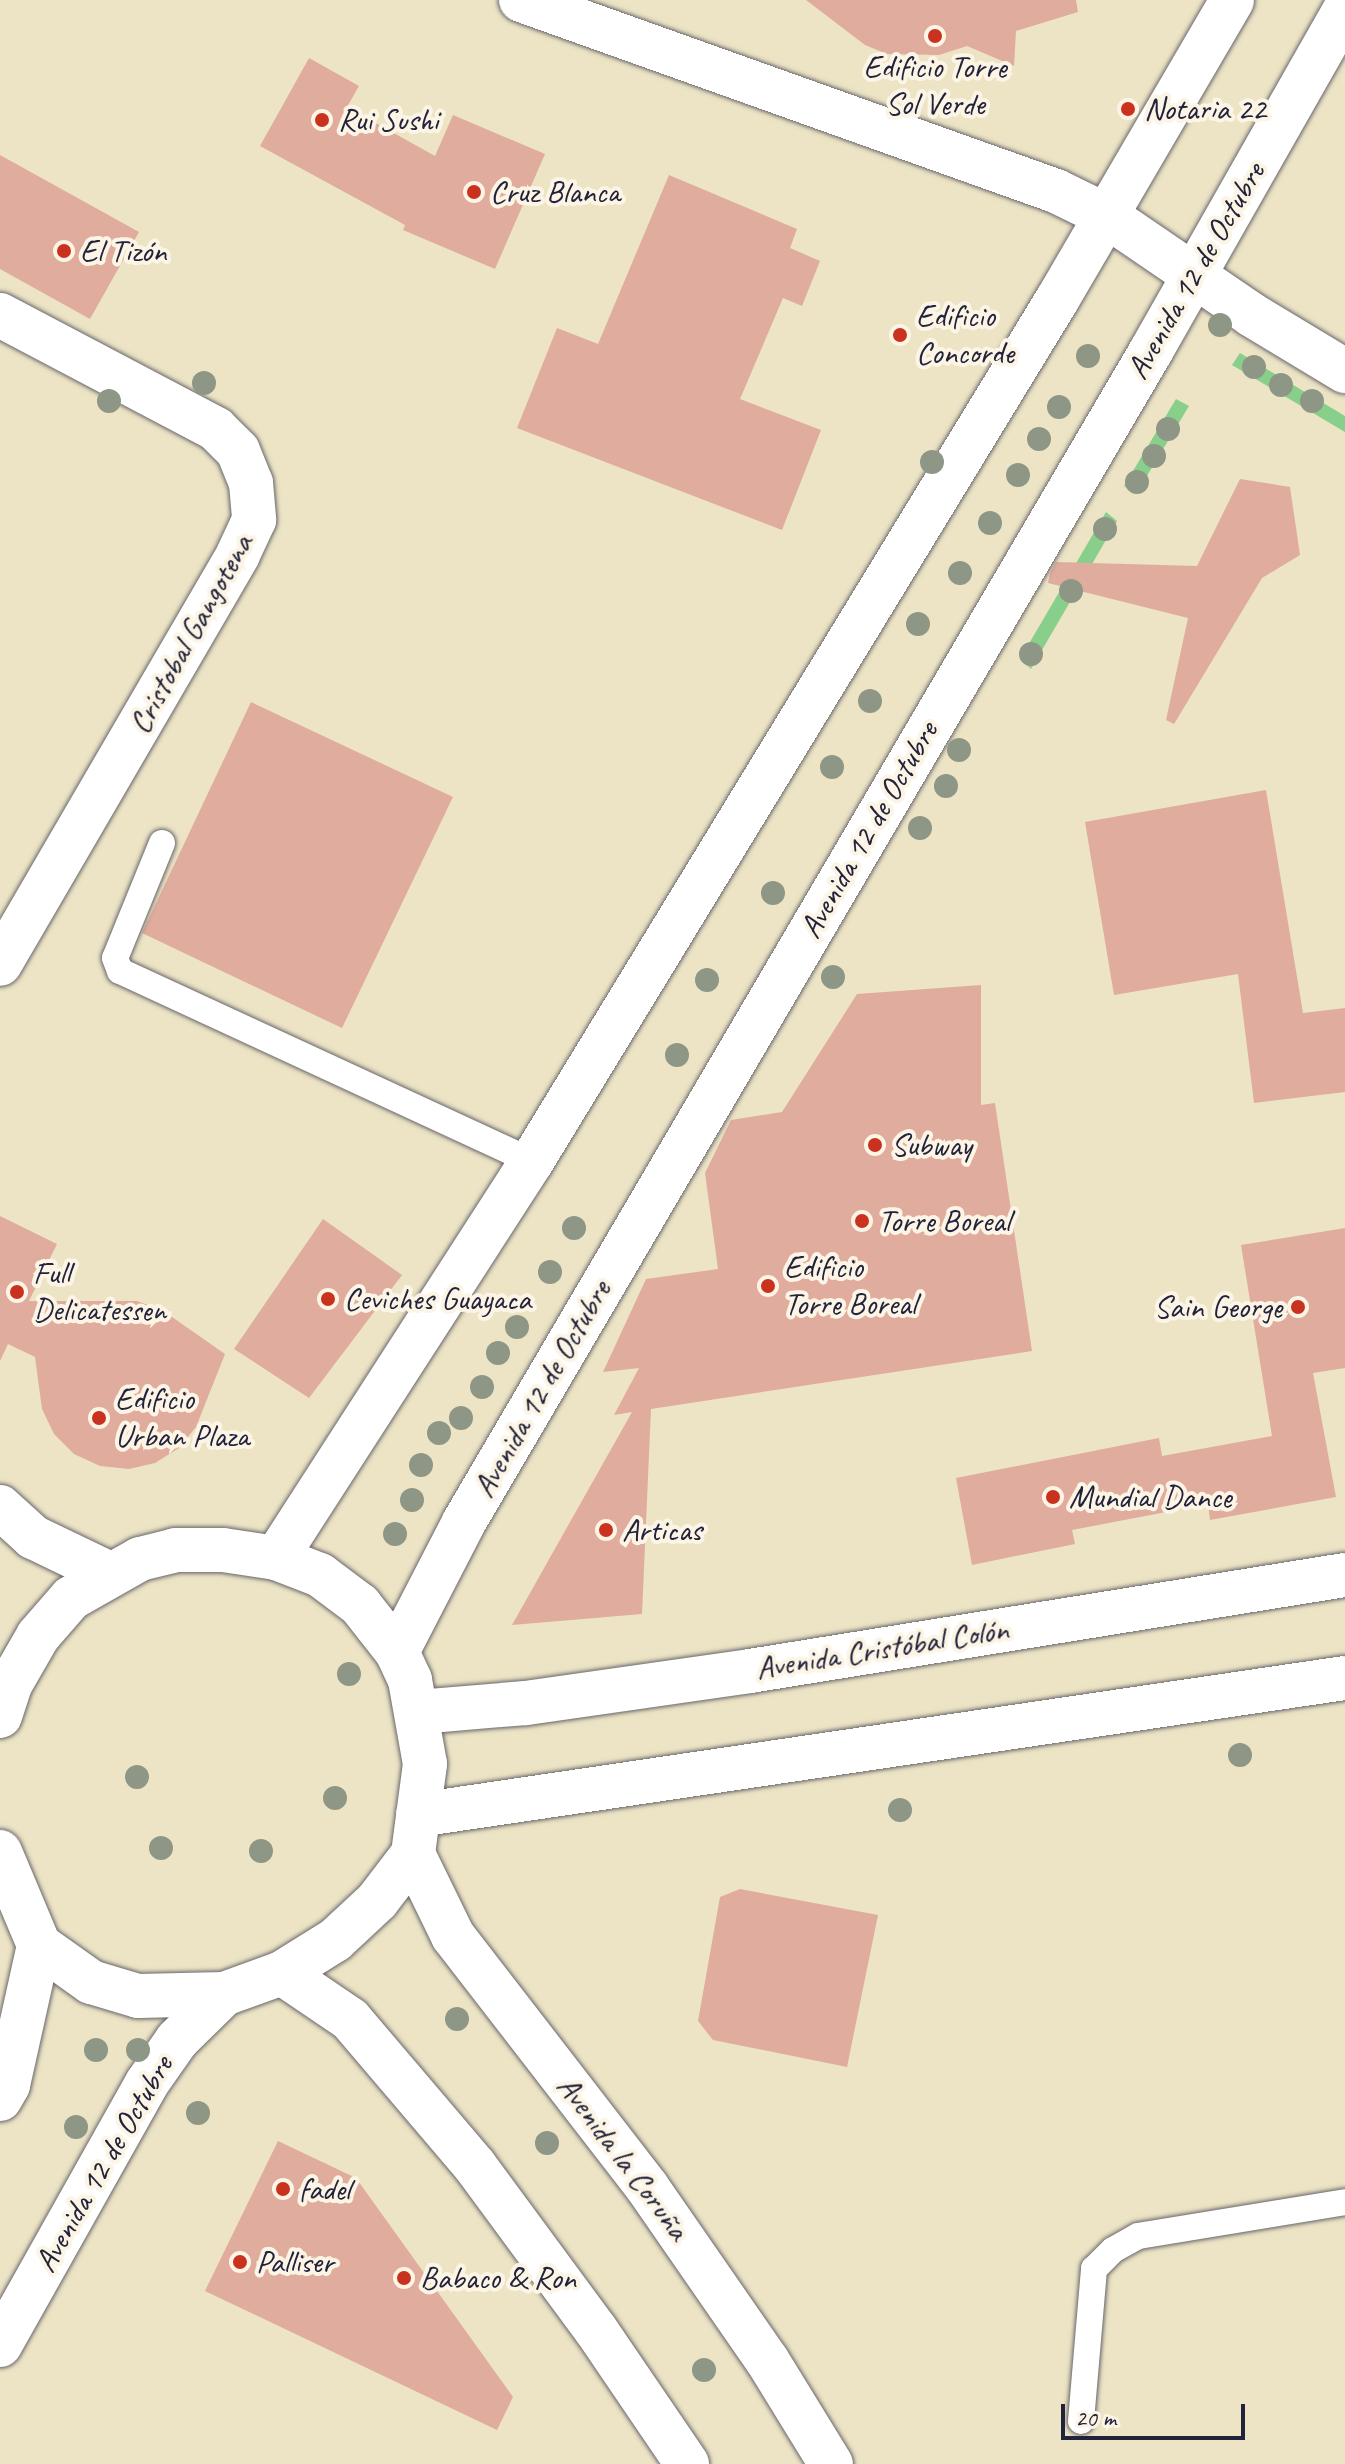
<!DOCTYPE html>
<meta charset="utf-8">
<style>
body{margin:0}
#map{position:relative;width:1345px;height:2464px;overflow:hidden;background:#ece4c5;font-family:Caveat,sans-serif}
div>[style]{position:absolute}
.green>*{inset:0;background:#88cf8b}
.building>*{inset:0;background:#e0ac9d}
.roads{filter:drop-shadow(0 0 2px #69666b) drop-shadow(0 0 2px #69666b)}
.lane>*{height:26px;margin:-13px;padding:0 13px;transform-origin:13px;border-radius:13px;background:#fff}
.street>*{height:44px;margin:-22px;padding:0 22px;transform-origin:22px;border-radius:22px;background:#fff}
.secondary>*{height:44px;margin:-22px;padding:0 22px;transform-origin:22px;border-radius:22px;background:#fff}
.trees>*{width:24px;height:24px;margin:-12px;border-radius:50%;background:#8e9686}
.dots>*{width:22px;height:22px;translate:-50% -50%;box-sizing:border-box;border:4px solid #fcf5e5;border-radius:50%}
span{translate:-50% -50%;white-space:nowrap;text-align:center;line-height:1.15;-webkit-text-stroke:8px #fcf5e5;paint-order:stroke}
.poi-label{font-size:32px;color:#22223b}
.left{translate:0 -50%;text-align:left}
.right{translate:-100% -50%;text-align:right}
.street-label{font-size:32px;color:#22223b}
.scale{position:absolute;left:1061px;top:2404px;width:184px;height:36px;box-sizing:border-box;border:4px solid #22223b;border-top:0;padding-left:10px;font-size:24px;line-height:28px;white-space:nowrap;color:#22223b;-webkit-text-stroke:6px #fcf5e5;paint-order:stroke}
</style>
<div id="map">
<div class="green">
<div style="clip-path:polygon(1240px 353px,1345px 416px,1345px 432px,1232px 365px)"></div>
<div style="clip-path:polygon(1176px 399px,1189px 406px,1136px 494px,1124px 486px)"></div>
<div style="clip-path:polygon(1106px 512px,1117px 521px,1031px 669px,1020px 659px)"></div>
</div>
<div class="building">
<div style="clip-path:polygon(806px 0,1076px 0,1078px 12px,1016px 31px,1014px 66px,967px 46px,939px 55px,887px 54px,865px 45px)"></div>
<div style="clip-path:polygon(309px 58px,359px 86px,347px 107px,435px 156px,453px 115px,545px 154px,495px 269px,403px 230px,405px 225px,260px 146px)"></div>
<div style="clip-path:polygon(0 155px,139px 232px,90px 319px,0 269px)"></div>
<div style="clip-path:polygon(669px 175px,797px 229px,790px 248px,820px 261px,802px 306px,783px 298px,740px 399px,821px 430px,782px 530px,517px 428px,557px 328px,598px 344px)"></div>
<div style="clip-path:polygon(1240px 479px,1290px 487px,1300px 555px,1262px 578px,1174px 724px,1166px 720px,1188px 618px,1048px 583px,1050px 573px,1056px 562px,1197px 566px)"></div>
<div style="clip-path:polygon(251px 702px,453px 797px,342px 1028px,142px 933px)"></div>
<div style="clip-path:polygon(1266px 790px,1303px 1013px,1345px 1008px,1345px 1092px,1254px 1103px,1238px 974px,1114px 995px,1085px 822px)"></div>
<div style="clip-path:polygon(981px 985px,981px 1105px,995px 1103px,1032px 1351px,651px 1409px,642px 1614px,512px 1625px,632px 1412px,614px 1415px,639px 1368px,603px 1372px,646px 1279px,718px 1269px,705px 1173px,731px 1120px,782px 1112px,857px 994px)"></div>
<div style="clip-path:polygon(0 1216px,57px 1244px,29px 1301px,137px 1301px,162px 1310px,225px 1354px,196px 1427px,179px 1448px,155px 1463px,129px 1469px,100px 1466px,74px 1454px,54px 1434px,42px 1409px,35px 1357px,8px 1344px,0 1361px)"></div>
<div style="clip-path:polygon(323px 1219px,402px 1275px,309px 1398px,234px 1349px)"></div>
<div style="clip-path:polygon(1345px 1228px,1345px 1368px,1313px 1373px,1336px 1497px,1210px 1520px,1208px 1504px,1072px 1530px,1075px 1544px,972px 1565px,956px 1478px,1159px 1438px,1162px 1456px,1272px 1436px,1241px 1245px)"></div>
<div style="clip-path:polygon(740px 1889px,878px 1915px,847px 2067px,713px 2040px,698px 2021px,720px 1897px)"></div>
<div style="clip-path:polygon(278px 2141px,356px 2178px,513px 2397px,497px 2430px,205px 2291px)"></div>
</div>
<div class="roads">
<div class="lane">
<div style="left:162px;top:843px;width:124px;rotate:112.2deg"></div>
<div style="left:115px;top:958px;width:14px;rotate:69deg"></div>
<div style="left:120px;top:971px;width:454px;rotate:24.8deg"></div>
<div style="left:1081px;top:2421px;width:153px;rotate:-85.1deg"></div>
<div style="left:1094px;top:2269px;width:27px;rotate:-45deg"></div>
<div style="left:1113px;top:2250px;width:29px;rotate:-29deg"></div>
<div style="left:1138px;top:2236px;width:210px;rotate:-9.3deg"></div>
</div>
<div class="street">
<div style="left:521px;top:0;width:568px;rotate:19.65deg"></div>
<div style="left:1056px;top:191px;width:57px;rotate:26.1deg"></div>
<div style="left:1107px;top:216px;width:176px;rotate:34.3deg"></div>
<div style="left:1252px;top:315px;width:109px;rotate:31.1deg"></div>
<div style="left:0;top:315px;width:244px;rotate:27.8deg"></div>
<div style="left:216px;top:429px;width:31px;rotate:45deg"></div>
<div style="left:238px;top:451px;width:35px;rotate:68deg"></div>
<div style="left:251px;top:483px;width:37px;rotate:85deg"></div>
<div style="left:254px;top:520px;width:38px;rotate:115deg"></div>
<div style="left:238px;top:555px;width:473px;rotate:120.2deg"></div>
</div>
<div class="secondary">
<div style="left:0;top:1507px;width:45px;rotate:42.3deg"></div>
<div style="left:33px;top:1537px;width:85px;rotate:25.7deg"></div>
<div style="left:276px;top:1558px;width:472px;rotate:-57.2deg"></div>
<div style="left:532px;top:1161px;width:1008px;rotate:-58.63deg"></div>
<div style="left:1057px;top:300px;width:347px;rotate:-59.7deg"></div>
<div style="left:397px;top:1652px;width:146px;rotate:-62.7deg"></div>
<div style="left:464px;top:1522px;width:1358px;rotate:-59.6deg"></div>
<div style="left:1151px;top:351px;width:392px;rotate:-60.4deg"></div>
<div style="left:418px;top:1712px;width:108px;rotate:-4.8deg"></div>
<div style="left:526px;top:1703px;width:226px;rotate:-8.1deg"></div>
<div style="left:750px;top:1671px;width:603px;rotate:-9.17deg"></div>
<div style="left:0;top:1716px;width:35px;rotate:-72deg"></div>
<div style="left:11px;top:1683px;width:54px;rotate:-60.1deg"></div>
<div style="left:38px;top:1636px;width:50px;rotate:-49deg"></div>
<div style="left:71px;top:1598px;width:79px;rotate:-29.5deg"></div>
<div style="left:140px;top:1559px;width:36px;rotate:-14deg"></div>
<div style="left:175px;top:1550px;width:48px"></div>
<div style="left:223px;top:1550px;width:54px;rotate:8.6deg"></div>
<div style="left:276px;top:1558px;width:47px;rotate:21.1deg"></div>
<div style="left:320px;top:1575px;width:50px;rotate:36.9deg"></div>
<div style="left:360px;top:1605px;width:60px;rotate:51.8deg"></div>
<div style="left:397px;top:1652px;width:31px;rotate:65deg"></div>
<div style="left:410px;top:1680px;width:85px;rotate:79.9deg"></div>
<div style="left:425px;top:1764px;width:91px;rotate:97.6deg"></div>
<div style="left:413px;top:1854px;width:59px;rotate:127.5deg"></div>
<div style="left:377px;top:1901px;width:57px;rotate:137.1deg"></div>
<div style="left:335px;top:1940px;width:62px;rotate:148.1deg"></div>
<div style="left:282px;top:1973px;width:62px;rotate:160.1deg"></div>
<div style="left:224px;top:1994px;width:86px;rotate:178.7deg"></div>
<div style="left:138px;top:1996px;width:49px;rotate:-163.4deg"></div>
<div style="left:91px;top:1982px;width:64px;rotate:-144.6deg"></div>
<div style="left:39px;top:1945px;width:101px;rotate:-112.8deg"></div>
<div style="left:418px;top:1815px;width:937px;rotate:-8.41deg"></div>
<div style="left:413px;top:1854px;width:91px;rotate:64deg"></div>
<div style="left:453px;top:1936px;width:317px;rotate:52.3deg"></div>
<div style="left:647px;top:2187px;width:211px;rotate:55.3deg"></div>
<div style="left:767px;top:2360px;width:122px;rotate:58.4deg"></div>
<div style="left:282px;top:1973px;width:82px;rotate:34.1deg"></div>
<div style="left:350px;top:2019px;width:193px;rotate:49.6deg"></div>
<div style="left:475px;top:2166px;width:204px;rotate:53.6deg"></div>
<div style="left:596px;top:2330px;width:162px;rotate:55.8deg"></div>
<div style="left:0;top:2099px;width:16px;rotate:-60deg"></div>
<div style="left:8px;top:2085px;width:143px;rotate:-77.5deg"></div>
<div style="left:0;top:2345px;width:300px;rotate:-60.7deg"></div>
<div style="left:147px;top:2083px;width:52px;rotate:-55.1deg"></div>
<div style="left:177px;top:2040px;width:66px;rotate:-44.4deg"></div>
</div>
</div>
<div class="trees">
<div style="left:1220px;top:325px"></div>
<div style="left:1088px;top:356px"></div>
<div style="left:1254px;top:367px"></div>
<div style="left:204px;top:383px"></div>
<div style="left:1281px;top:385px"></div>
<div style="left:109px;top:401px"></div>
<div style="left:1312px;top:401px"></div>
<div style="left:1059px;top:407px"></div>
<div style="left:1168px;top:429px"></div>
<div style="left:1039px;top:439px"></div>
<div style="left:1154px;top:456px"></div>
<div style="left:932px;top:462px"></div>
<div style="left:1018px;top:475px"></div>
<div style="left:1137px;top:482px"></div>
<div style="left:990px;top:523px"></div>
<div style="left:1105px;top:529px"></div>
<div style="left:960px;top:573px"></div>
<div style="left:1071px;top:591px"></div>
<div style="left:918px;top:624px"></div>
<div style="left:1031px;top:654px"></div>
<div style="left:870px;top:701px"></div>
<div style="left:959px;top:750px"></div>
<div style="left:832px;top:767px"></div>
<div style="left:946px;top:786px"></div>
<div style="left:920px;top:828px"></div>
<div style="left:773px;top:893px"></div>
<div style="left:833px;top:977px"></div>
<div style="left:707px;top:980px"></div>
<div style="left:677px;top:1055px"></div>
<div style="left:574px;top:1228px"></div>
<div style="left:550px;top:1272px"></div>
<div style="left:517px;top:1327px"></div>
<div style="left:498px;top:1353px"></div>
<div style="left:482px;top:1387px"></div>
<div style="left:461px;top:1418px"></div>
<div style="left:439px;top:1433px"></div>
<div style="left:421px;top:1465px"></div>
<div style="left:412px;top:1500px"></div>
<div style="left:395px;top:1534px"></div>
<div style="left:349px;top:1674px"></div>
<div style="left:1240px;top:1755px"></div>
<div style="left:137px;top:1777px"></div>
<div style="left:335px;top:1798px"></div>
<div style="left:900px;top:1810px"></div>
<div style="left:161px;top:1848px"></div>
<div style="left:261px;top:1851px"></div>
<div style="left:457px;top:2019px"></div>
<div style="left:96px;top:2050px"></div>
<div style="left:138px;top:2050px"></div>
<div style="left:198px;top:2113px"></div>
<div style="left:76px;top:2127px"></div>
<div style="left:547px;top:2143px"></div>
<div style="left:704px;top:2370px"></div>
</div>
<div class="dots">
<div style="left:935px;top:36px;background:#c8321e"></div>
<div style="left:1128px;top:109px;background:#c8321e"></div>
<div style="left:322px;top:120px;background:#c8321e"></div>
<div style="left:474px;top:192px;background:#c8321e"></div>
<div style="left:64px;top:251px;background:#c8321e"></div>
<div style="left:900px;top:335px;background:#c8321e"></div>
<div style="left:875px;top:1145px;background:#c8321e"></div>
<div style="left:862px;top:1221px;background:#c8321e"></div>
<div style="left:768px;top:1286px;background:#c8321e"></div>
<div style="left:17px;top:1292px;background:#c8321e"></div>
<div style="left:328px;top:1299px;background:#c8321e"></div>
<div style="left:1298px;top:1307px;background:#c8321e"></div>
<div style="left:99px;top:1418px;background:#c8321e"></div>
<div style="left:1053px;top:1497px;background:#c8321e"></div>
<div style="left:606px;top:1530px;background:#c8321e"></div>
<div style="left:283px;top:2189px;background:#c8321e"></div>
<div style="left:240px;top:2262px;background:#c8321e"></div>
<div style="left:404px;top:2278px;background:#c8321e"></div>
</div>
<div class="poi-label">
<span style="left:935px;top:86px">Edificio Torre<br>Sol Verde</span>
<span class="left" style="left:1144px;top:109px">Notaria 22</span>
<span class="left" style="left:338px;top:120px">Rui Sushi</span>
<span class="left" style="left:490px;top:192px">Cruz Blanca</span>
<span class="left" style="left:80px;top:251px">El Tizón</span>
<span class="left" style="left:916px;top:335px">Edificio<br>Concorde</span>
<span class="left" style="left:891px;top:1145px">Subway</span>
<span class="left" style="left:878px;top:1221px">Torre Boreal</span>
<span class="left" style="left:784px;top:1286px">Edificio<br>Torre Boreal</span>
<span class="left" style="left:33px;top:1292px">Full<br>Delicatessen</span>
<span class="left" style="left:344px;top:1299px">Ceviches Guayaca</span>
<span class="right" style="left:1282px;top:1307px">Sain George</span>
<span class="left" style="left:115px;top:1418px">Edificio<br>Urban Plaza</span>
<span class="left" style="left:1069px;top:1497px">Mundial Dance</span>
<span class="left" style="left:622px;top:1530px">Articas</span>
<span class="left" style="left:299px;top:2189px">fadel</span>
<span class="left" style="left:256px;top:2262px">Palliser</span>
<span class="left" style="left:420px;top:2278px">Babaco &amp; Ron</span>
</div>
<div class="street-label">
<span style="left:1196px;top:271px;rotate:-60deg">Avenida 12 de Octubre</span>
<span style="left:191px;top:634px;rotate:-61deg">Cristobal Gangotena</span>
<span style="left:869px;top:830px;rotate:-60deg">Avenida 12 de Octubre</span>
<span style="left:542px;top:1389px;rotate:-60deg">Avenida 12 de Octubre</span>
<span style="left:882px;top:1649px;rotate:-9deg">Avenida Cristóbal Colón</span>
<span style="left:623px;top:2158px;rotate:53deg">Avenida la Coruña</span>
<span style="left:104px;top:2164px;rotate:-60deg">Avenida 12 de Octubre</span>
</div>
<div class="scale">20 m</div>
</div>
